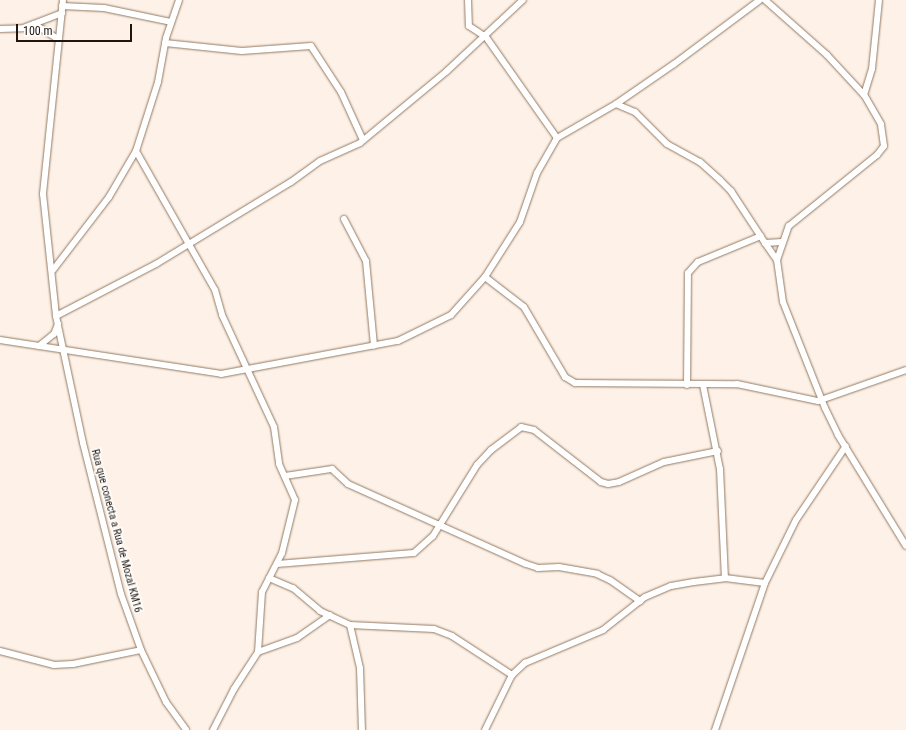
<!DOCTYPE html>
<style>
body{margin:0}
#map{position:relative;width:906px;height:730px;overflow:hidden;background:#fef2e8;font-family:"Roboto Condensed",sans-serif}
div>[style]{position:absolute}
.roads{filter:drop-shadow(0 0 1px #937962) drop-shadow(0 0 1px #937962)}
.street>*{height:6px;margin:-3px;padding:0 3px;transform-origin:3px;border-radius:3px;background:#fff}
span{translate:-50% -50%;white-space:nowrap;text-align:center;line-height:1.15;-webkit-text-stroke:3px #fff;paint-order:stroke}
.street-label{font-size:11px;color:#20160d}
.scale{position:absolute;left:16px;top:24px;width:116px;height:18px;box-sizing:border-box;border:2px solid #20160d;border-top:0;padding-left:5px;font-size:12px;line-height:14px;white-space:nowrap;color:#20160d;-webkit-text-stroke:3px #fff;paint-order:stroke}
</style>
<div id="map">
<div class="roads">
<div class="street">
<div style="left:63px;top:0;width:195px;rotate:95.9deg"></div>
<div style="left:43px;top:194px;width:123px;rotate:83.9deg"></div>
<div style="left:56px;top:316px;width:130px;rotate:78deg"></div>
<div style="left:83px;top:443px;width:156px;rotate:75.9deg"></div>
<div style="left:121px;top:594px;width:59px;rotate:70.3deg"></div>
<div style="left:141px;top:650px;width:58px;rotate:64.3deg"></div>
<div style="left:166px;top:702px;width:34px;rotate:54deg"></div>
<div style="left:468px;top:0;width:26px;rotate:88deg"></div>
<div style="left:469px;top:26px;width:20px;rotate:33deg"></div>
<div style="left:486px;top:37px;width:123px;rotate:54.9deg"></div>
<div style="left:765px;top:0;width:83px;rotate:41.6deg"></div>
<div style="left:827px;top:55px;width:54px;rotate:47.2deg"></div>
<div style="left:62px;top:6px;width:42px;rotate:2.7deg"></div>
<div style="left:104px;top:8px;width:68px;rotate:11.8deg"></div>
<div style="left:34px;top:24px;width:28px;rotate:32deg"></div>
<div style="left:0;top:29px;width:23px;rotate:-2deg"></div>
<div style="left:23px;top:28px;width:42px;rotate:-21deg"></div>
<div style="left:165px;top:43px;width:77px;rotate:5.9deg"></div>
<div style="left:242px;top:51px;width:69px;rotate:-4.1deg"></div>
<div style="left:311px;top:46px;width:55px;rotate:56.9deg"></div>
<div style="left:341px;top:92px;width:53px;rotate:65.4deg"></div>
<div style="left:616px;top:104px;width:21px;rotate:23deg"></div>
<div style="left:635px;top:112px;width:45px;rotate:45deg"></div>
<div style="left:667px;top:144px;width:38px;rotate:29deg"></div>
<div style="left:700px;top:162px;width:27px;rotate:42deg"></div>
<div style="left:720px;top:180px;width:16px;rotate:45deg"></div>
<div style="left:731px;top:191px;width:62px;rotate:56.8deg"></div>
<div style="left:765px;top:243px;width:21px;rotate:55deg"></div>
<div style="left:777px;top:260px;width:42px;rotate:81.9deg"></div>
<div style="left:783px;top:302px;width:114px;rotate:68.4deg"></div>
<div style="left:825px;top:408px;width:30px;rotate:64deg"></div>
<div style="left:838px;top:435px;width:130px;rotate:58.5deg"></div>
<div style="left:136px;top:151px;width:160px;rotate:60.4deg"></div>
<div style="left:215px;top:290px;width:26px;rotate:74deg"></div>
<div style="left:222px;top:315px;width:123px;rotate:65.1deg"></div>
<div style="left:274px;top:427px;width:37px;rotate:82deg"></div>
<div style="left:279px;top:464px;width:39px;rotate:66deg"></div>
<div style="left:295px;top:500px;width:55px;rotate:103.8deg"></div>
<div style="left:282px;top:553px;width:44px;rotate:117.1deg"></div>
<div style="left:262px;top:592px;width:60px;rotate:93.8deg"></div>
<div style="left:344px;top:219px;width:47px;rotate:62.4deg"></div>
<div style="left:366px;top:261px;width:85px;rotate:84.6deg"></div>
<div style="left:765px;top:243px;width:17px;rotate:-3deg"></div>
<div style="left:777px;top:260px;width:36px;rotate:-71deg"></div>
<div style="left:789px;top:226px;width:113px;rotate:-38.9deg"></div>
<div style="left:877px;top:155px;width:11px;rotate:-52deg"></div>
<div style="left:884px;top:146px;width:22px;rotate:-98deg"></div>
<div style="left:881px;top:124px;width:34px;rotate:-120deg"></div>
<div style="left:864px;top:95px;width:27px;rotate:-73deg"></div>
<div style="left:872px;top:69px;width:69px;rotate:-84.2deg"></div>
<div style="left:53px;top:270px;width:92px;rotate:-52.5deg"></div>
<div style="left:109px;top:197px;width:53px;rotate:-59.6deg"></div>
<div style="left:136px;top:151px;width:72px;rotate:-72.3deg"></div>
<div style="left:158px;top:82px;width:45px;rotate:-79.7deg"></div>
<div style="left:166px;top:38px;width:40px;rotate:-71.1deg"></div>
<div style="left:485px;top:277px;width:49px;rotate:37.6deg"></div>
<div style="left:524px;top:307px;width:81px;rotate:59.6deg"></div>
<div style="left:565px;top:377px;width:12px;rotate:31deg"></div>
<div style="left:575px;top:383px;width:162px;rotate:0.4deg"></div>
<div style="left:737px;top:384px;width:83px;rotate:11.9deg"></div>
<div style="left:818px;top:401px;width:93px;rotate:-19.4deg"></div>
<div style="left:56px;top:316px;width:113px;rotate:-27.5deg"></div>
<div style="left:156px;top:264px;width:158px;rotate:-31.3deg"></div>
<div style="left:291px;top:182px;width:36px;rotate:-36deg"></div>
<div style="left:320px;top:161px;width:44px;rotate:-24.2deg"></div>
<div style="left:360px;top:143px;width:113px;rotate:-39.6deg"></div>
<div style="left:447px;top:71px;width:104px;rotate:-43.1deg"></div>
<div style="left:0;top:340px;width:224px;rotate:8.7deg"></div>
<div style="left:221px;top:374px;width:180px;rotate:-10.6deg"></div>
<div style="left:398px;top:341px;width:59px;rotate:-26.1deg"></div>
<div style="left:451px;top:315px;width:51px;rotate:-48.2deg"></div>
<div style="left:485px;top:277px;width:65px;rotate:-57.5deg"></div>
<div style="left:520px;top:222px;width:52px;rotate:-70.9deg"></div>
<div style="left:537px;top:173px;width:40px;rotate:-60.3deg"></div>
<div style="left:557px;top:138px;width:68px;rotate:-30deg"></div>
<div style="left:616px;top:104px;width:70px;rotate:-34.6deg"></div>
<div style="left:674px;top:64px;width:107px;rotate:-36.7deg"></div>
<div style="left:39px;top:346px;width:19px;rotate:-39deg"></div>
<div style="left:54px;top:334px;width:11px;rotate:-68deg"></div>
<div style="left:687px;top:385px;width:112px;rotate:-89.5deg"></div>
<div style="left:688px;top:273px;width:15px;rotate:-48deg"></div>
<div style="left:698px;top:262px;width:68px;rotate:-22.4deg"></div>
<div style="left:703px;top:385px;width:86px;rotate:78.6deg"></div>
<div style="left:720px;top:469px;width:109px;rotate:87.4deg"></div>
<div style="left:285px;top:476px;width:48px;rotate:-8.5deg"></div>
<div style="left:332px;top:469px;width:22px;rotate:43deg"></div>
<div style="left:348px;top:484px;width:195px;rotate:24.2deg"></div>
<div style="left:526px;top:564px;width:13px;rotate:18deg"></div>
<div style="left:538px;top:568px;width:21px;rotate:-3deg"></div>
<div style="left:559px;top:567px;width:39px;rotate:10deg"></div>
<div style="left:597px;top:574px;width:14px;rotate:25deg"></div>
<div style="left:610px;top:580px;width:37px;rotate:35deg"></div>
<div style="left:277px;top:564px;width:137px;rotate:-4.6deg"></div>
<div style="left:414px;top:553px;width:25px;rotate:-42deg"></div>
<div style="left:433px;top:536px;width:84px;rotate:-58.2deg"></div>
<div style="left:477px;top:465px;width:21px;rotate:-47deg"></div>
<div style="left:491px;top:450px;width:38px;rotate:-37deg"></div>
<div style="left:521px;top:427px;width:13px;rotate:13deg"></div>
<div style="left:534px;top:430px;width:85px;rotate:37.8deg"></div>
<div style="left:601px;top:482px;width:7px;rotate:16deg"></div>
<div style="left:608px;top:484px;width:11px;rotate:-10deg"></div>
<div style="left:619px;top:482px;width:49px;rotate:-24deg"></div>
<div style="left:664px;top:462px;width:55px;rotate:-11.5deg"></div>
<div style="left:269px;top:578px;width:26px;rotate:23deg"></div>
<div style="left:293px;top:588px;width:35px;rotate:40deg"></div>
<div style="left:320px;top:611px;width:33px;rotate:25deg"></div>
<div style="left:350px;top:625px;width:84px;rotate:2.7deg"></div>
<div style="left:434px;top:629px;width:19px;rotate:21deg"></div>
<div style="left:452px;top:636px;width:72px;rotate:33deg"></div>
<div style="left:350px;top:625px;width:44px;rotate:76.9deg"></div>
<div style="left:360px;top:668px;width:62px;rotate:88.2deg"></div>
<div style="left:0;top:651px;width:56px;rotate:14.5deg"></div>
<div style="left:54px;top:665px;width:19px;rotate:-3deg"></div>
<div style="left:73px;top:664px;width:69px;rotate:-11.6deg"></div>
<div style="left:213px;top:730px;width:46px;rotate:-62.9deg"></div>
<div style="left:234px;top:689px;width:44px;rotate:-57deg"></div>
<div style="left:258px;top:652px;width:41px;rotate:-19.7deg"></div>
<div style="left:297px;top:638px;width:40px;rotate:-34.9deg"></div>
<div style="left:485px;top:730px;width:61px;rotate:-63.9deg"></div>
<div style="left:512px;top:675px;width:18px;rotate:-43deg"></div>
<div style="left:525px;top:663px;width:85px;rotate:-22.9deg"></div>
<div style="left:603px;top:630px;width:53px;rotate:-38.2deg"></div>
<div style="left:645px;top:597px;width:28px;rotate:-23deg"></div>
<div style="left:671px;top:586px;width:23px;rotate:-10deg"></div>
<div style="left:694px;top:582px;width:31px;rotate:-7deg"></div>
<div style="left:725px;top:578px;width:40px;rotate:7.1deg"></div>
<div style="left:715px;top:730px;width:155px;rotate:-71.2deg"></div>
<div style="left:765px;top:583px;width:70px;rotate:-63.8deg"></div>
<div style="left:796px;top:520px;width:89px;rotate:-56deg"></div>
</div>
</div>
<div class="street-label">
<span style="left:116px;top:531px;rotate:75deg">Rua que conecta a Rua de Mozal KM16</span>
</div>
<div class="scale">100 m</div>
</div>
